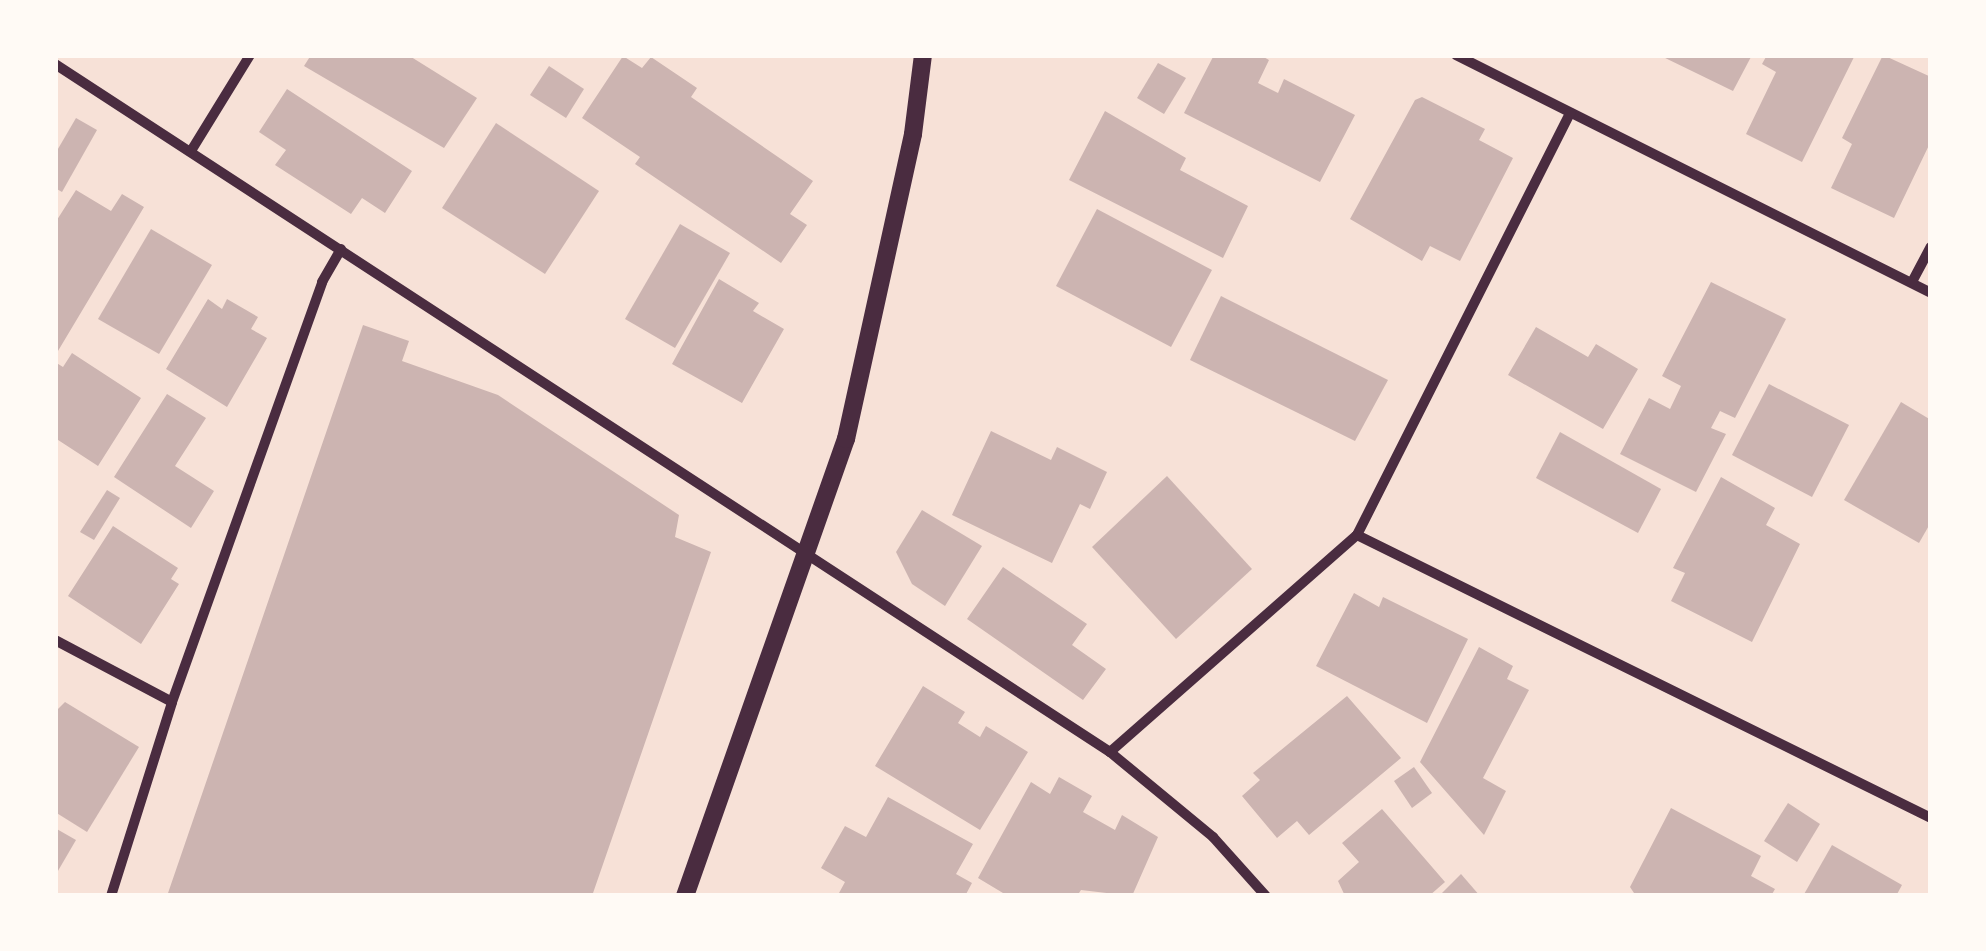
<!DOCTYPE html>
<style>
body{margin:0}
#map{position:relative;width:1986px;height:951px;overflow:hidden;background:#f7e1d7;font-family:"Alegreya Sans",sans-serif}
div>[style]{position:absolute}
.building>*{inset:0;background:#ccb4b1}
.minor>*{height:10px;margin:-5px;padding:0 5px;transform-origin:5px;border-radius:5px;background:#4a2c40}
.tertiary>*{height:18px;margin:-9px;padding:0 9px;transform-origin:9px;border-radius:9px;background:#4a2c40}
span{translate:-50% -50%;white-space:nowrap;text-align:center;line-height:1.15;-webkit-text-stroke:9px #fffaf5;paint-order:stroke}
.frame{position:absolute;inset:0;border:58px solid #fffaf5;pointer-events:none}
</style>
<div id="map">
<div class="building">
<div style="clip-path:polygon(311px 55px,408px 55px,477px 98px,444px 148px,304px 66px)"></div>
<div style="clip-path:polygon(1214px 55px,1260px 55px,1269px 60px,1258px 83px,1278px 93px,1284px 79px,1355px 115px,1320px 182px,1184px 113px)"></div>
<div style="clip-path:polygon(1659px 55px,1752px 55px,1733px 91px)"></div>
<div style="clip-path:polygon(1767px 55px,1855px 55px,1802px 162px,1746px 134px,1776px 72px,1762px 64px)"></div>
<div style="clip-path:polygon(1883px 55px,1931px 77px,1931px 141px,1894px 218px,1831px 188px,1852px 144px,1842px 138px)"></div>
<div style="clip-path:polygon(623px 56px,642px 68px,651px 57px,697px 88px,691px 97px,813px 181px,790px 214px,807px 225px,781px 263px,635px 164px,640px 157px,582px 118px)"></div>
<div style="clip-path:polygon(1158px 63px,1186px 78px,1164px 114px,1137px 98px)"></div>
<div style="clip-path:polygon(549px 66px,584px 89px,566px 118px,530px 95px)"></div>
<div style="clip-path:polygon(287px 89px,412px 171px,385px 213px,362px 198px,351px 214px,275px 165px,286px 150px,259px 132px)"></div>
<div style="clip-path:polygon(1422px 97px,1485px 129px,1479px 140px,1513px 158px,1460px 261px,1430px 246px,1422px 261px,1350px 219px,1415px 100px)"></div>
<div style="clip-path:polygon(1105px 111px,1186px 158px,1180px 170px,1248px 206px,1223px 258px,1069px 180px)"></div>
<div style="clip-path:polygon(76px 118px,97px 130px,62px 192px,55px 188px,55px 154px)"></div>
<div style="clip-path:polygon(496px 123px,599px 191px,545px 274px,442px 208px)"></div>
<div style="clip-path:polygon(76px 190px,111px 211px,122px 194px,144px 207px,58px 351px,55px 223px)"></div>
<div style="clip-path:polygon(1097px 209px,1212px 270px,1171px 347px,1056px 286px)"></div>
<div style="clip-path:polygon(680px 224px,730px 253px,675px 348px,625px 319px)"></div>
<div style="clip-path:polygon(151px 229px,212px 265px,159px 354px,98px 319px)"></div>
<div style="clip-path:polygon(719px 279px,759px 303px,753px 311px,784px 329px,742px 403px,672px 364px)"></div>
<div style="clip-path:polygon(1711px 282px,1786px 319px,1735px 418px,1720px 411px,1711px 428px,1726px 434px,1696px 492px,1620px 454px,1649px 398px,1670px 409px,1681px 386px,1662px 376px)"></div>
<div style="clip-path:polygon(1221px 296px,1388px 380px,1355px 441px,1190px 360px)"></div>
<div style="clip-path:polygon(208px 299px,222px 309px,227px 299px,258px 317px,251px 329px,267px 338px,227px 407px,166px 369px)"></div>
<div style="clip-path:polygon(363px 325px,409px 341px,402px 361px,498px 395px,679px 515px,675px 537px,711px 552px,592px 896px,167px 896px)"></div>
<div style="clip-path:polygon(1536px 327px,1588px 357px,1596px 344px,1638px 369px,1603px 429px,1508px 375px)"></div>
<div style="clip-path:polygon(72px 353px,141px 398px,98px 466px,55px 438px,55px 362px,63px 367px)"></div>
<div style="clip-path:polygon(1769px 384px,1849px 425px,1812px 497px,1732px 455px)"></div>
<div style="clip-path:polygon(167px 394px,206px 418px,175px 466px,214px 491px,191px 528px,114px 477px)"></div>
<div style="clip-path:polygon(1901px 402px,1931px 420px,1931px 522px,1919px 543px,1844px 500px)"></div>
<div style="clip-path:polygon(991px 431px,1051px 460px,1057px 447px,1107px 472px,1090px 509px,1080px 504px,1052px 563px,952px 515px)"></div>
<div style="clip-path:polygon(1560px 432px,1661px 489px,1638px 533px,1536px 478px)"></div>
<div style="clip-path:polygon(1167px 476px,1252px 569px,1176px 639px,1092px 547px)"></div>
<div style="clip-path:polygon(1721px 477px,1775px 508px,1766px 525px,1800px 544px,1752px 642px,1671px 601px,1685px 573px,1673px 568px)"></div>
<div style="clip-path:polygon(107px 490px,120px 498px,94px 540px,80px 532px)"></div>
<div style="clip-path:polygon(922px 510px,982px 546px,945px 606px,912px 584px,896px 552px)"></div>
<div style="clip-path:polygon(113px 526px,178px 568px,171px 579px,179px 584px,141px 644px,68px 596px)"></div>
<div style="clip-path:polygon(1003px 567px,1087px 624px,1072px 645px,1106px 669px,1083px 700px,967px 619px)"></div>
<div style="clip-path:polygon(1354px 593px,1379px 607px,1383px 597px,1468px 639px,1427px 723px,1316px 666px)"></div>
<div style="clip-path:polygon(1479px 647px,1513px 666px,1507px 679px,1529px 690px,1483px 778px,1506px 791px,1484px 835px,1420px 762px)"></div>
<div style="clip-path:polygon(923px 686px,965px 712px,958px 723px,980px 737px,986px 726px,1028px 752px,980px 830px,875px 766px)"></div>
<div style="clip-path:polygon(1347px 696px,1401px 758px,1309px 835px,1297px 821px,1277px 838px,1242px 796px,1260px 780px,1253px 773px)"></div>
<div style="clip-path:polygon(65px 702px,139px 747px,87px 832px,55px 812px,55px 712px)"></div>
<div style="clip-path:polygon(1414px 767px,1432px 793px,1412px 808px,1394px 781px)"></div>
<div style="clip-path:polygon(1059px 777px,1092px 796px,1083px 812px,1115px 830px,1122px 815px,1158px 837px,1132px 896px,1081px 890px,1077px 896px,1008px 896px,978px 878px,1031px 782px,1050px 794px)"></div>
<div style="clip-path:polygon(888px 797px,973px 844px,956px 874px,972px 883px,965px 896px,839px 893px,845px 882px,821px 868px,845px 826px,866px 837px)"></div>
<div style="clip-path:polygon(1788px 803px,1820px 824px,1797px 862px,1764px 841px)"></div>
<div style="clip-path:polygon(1671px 808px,1761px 856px,1751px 876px,1775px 889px,1771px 896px,1636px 896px,1630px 887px)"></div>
<div style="clip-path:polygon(1382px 809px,1445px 882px,1429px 896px,1345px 896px,1338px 881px,1359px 862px,1342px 843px)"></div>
<div style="clip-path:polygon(55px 828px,76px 840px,55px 876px)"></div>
<div style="clip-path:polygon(1832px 845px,1902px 885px,1896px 896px,1803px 896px)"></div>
<div style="clip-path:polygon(1461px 874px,1480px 896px,1439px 896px)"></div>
</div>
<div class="minor">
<div style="left:1456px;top:55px;width:531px;rotate:26.61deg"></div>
<div style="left:55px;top:64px;width:1260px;rotate:33.11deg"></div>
<div style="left:1110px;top:752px;width:134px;rotate:39.5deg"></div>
<div style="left:1213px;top:837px;width:79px;rotate:48.1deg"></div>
<div style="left:191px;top:151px;width:113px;rotate:-58.4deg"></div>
<div style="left:1912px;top:282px;width:40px;rotate:-62deg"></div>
<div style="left:1357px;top:535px;width:640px;rotate:26.24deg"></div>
<div style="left:55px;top:640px;width:132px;rotate:27.9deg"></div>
<div style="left:1110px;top:752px;width:329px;rotate:-41.3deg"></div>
<div style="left:1357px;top:535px;width:473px;rotate:-63.2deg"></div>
<div style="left:111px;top:896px;width:203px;rotate:-72.5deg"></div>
<div style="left:172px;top:702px;width:446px;rotate:-70.3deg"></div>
<div style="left:322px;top:282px;width:38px;rotate:-60deg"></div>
</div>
<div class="tertiary">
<div style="left:685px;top:896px;width:485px;rotate:-70.6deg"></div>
<div style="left:846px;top:439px;width:312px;rotate:-77.6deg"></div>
<div style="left:913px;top:134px;width:80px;rotate:-82.8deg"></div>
</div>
<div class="frame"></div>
</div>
